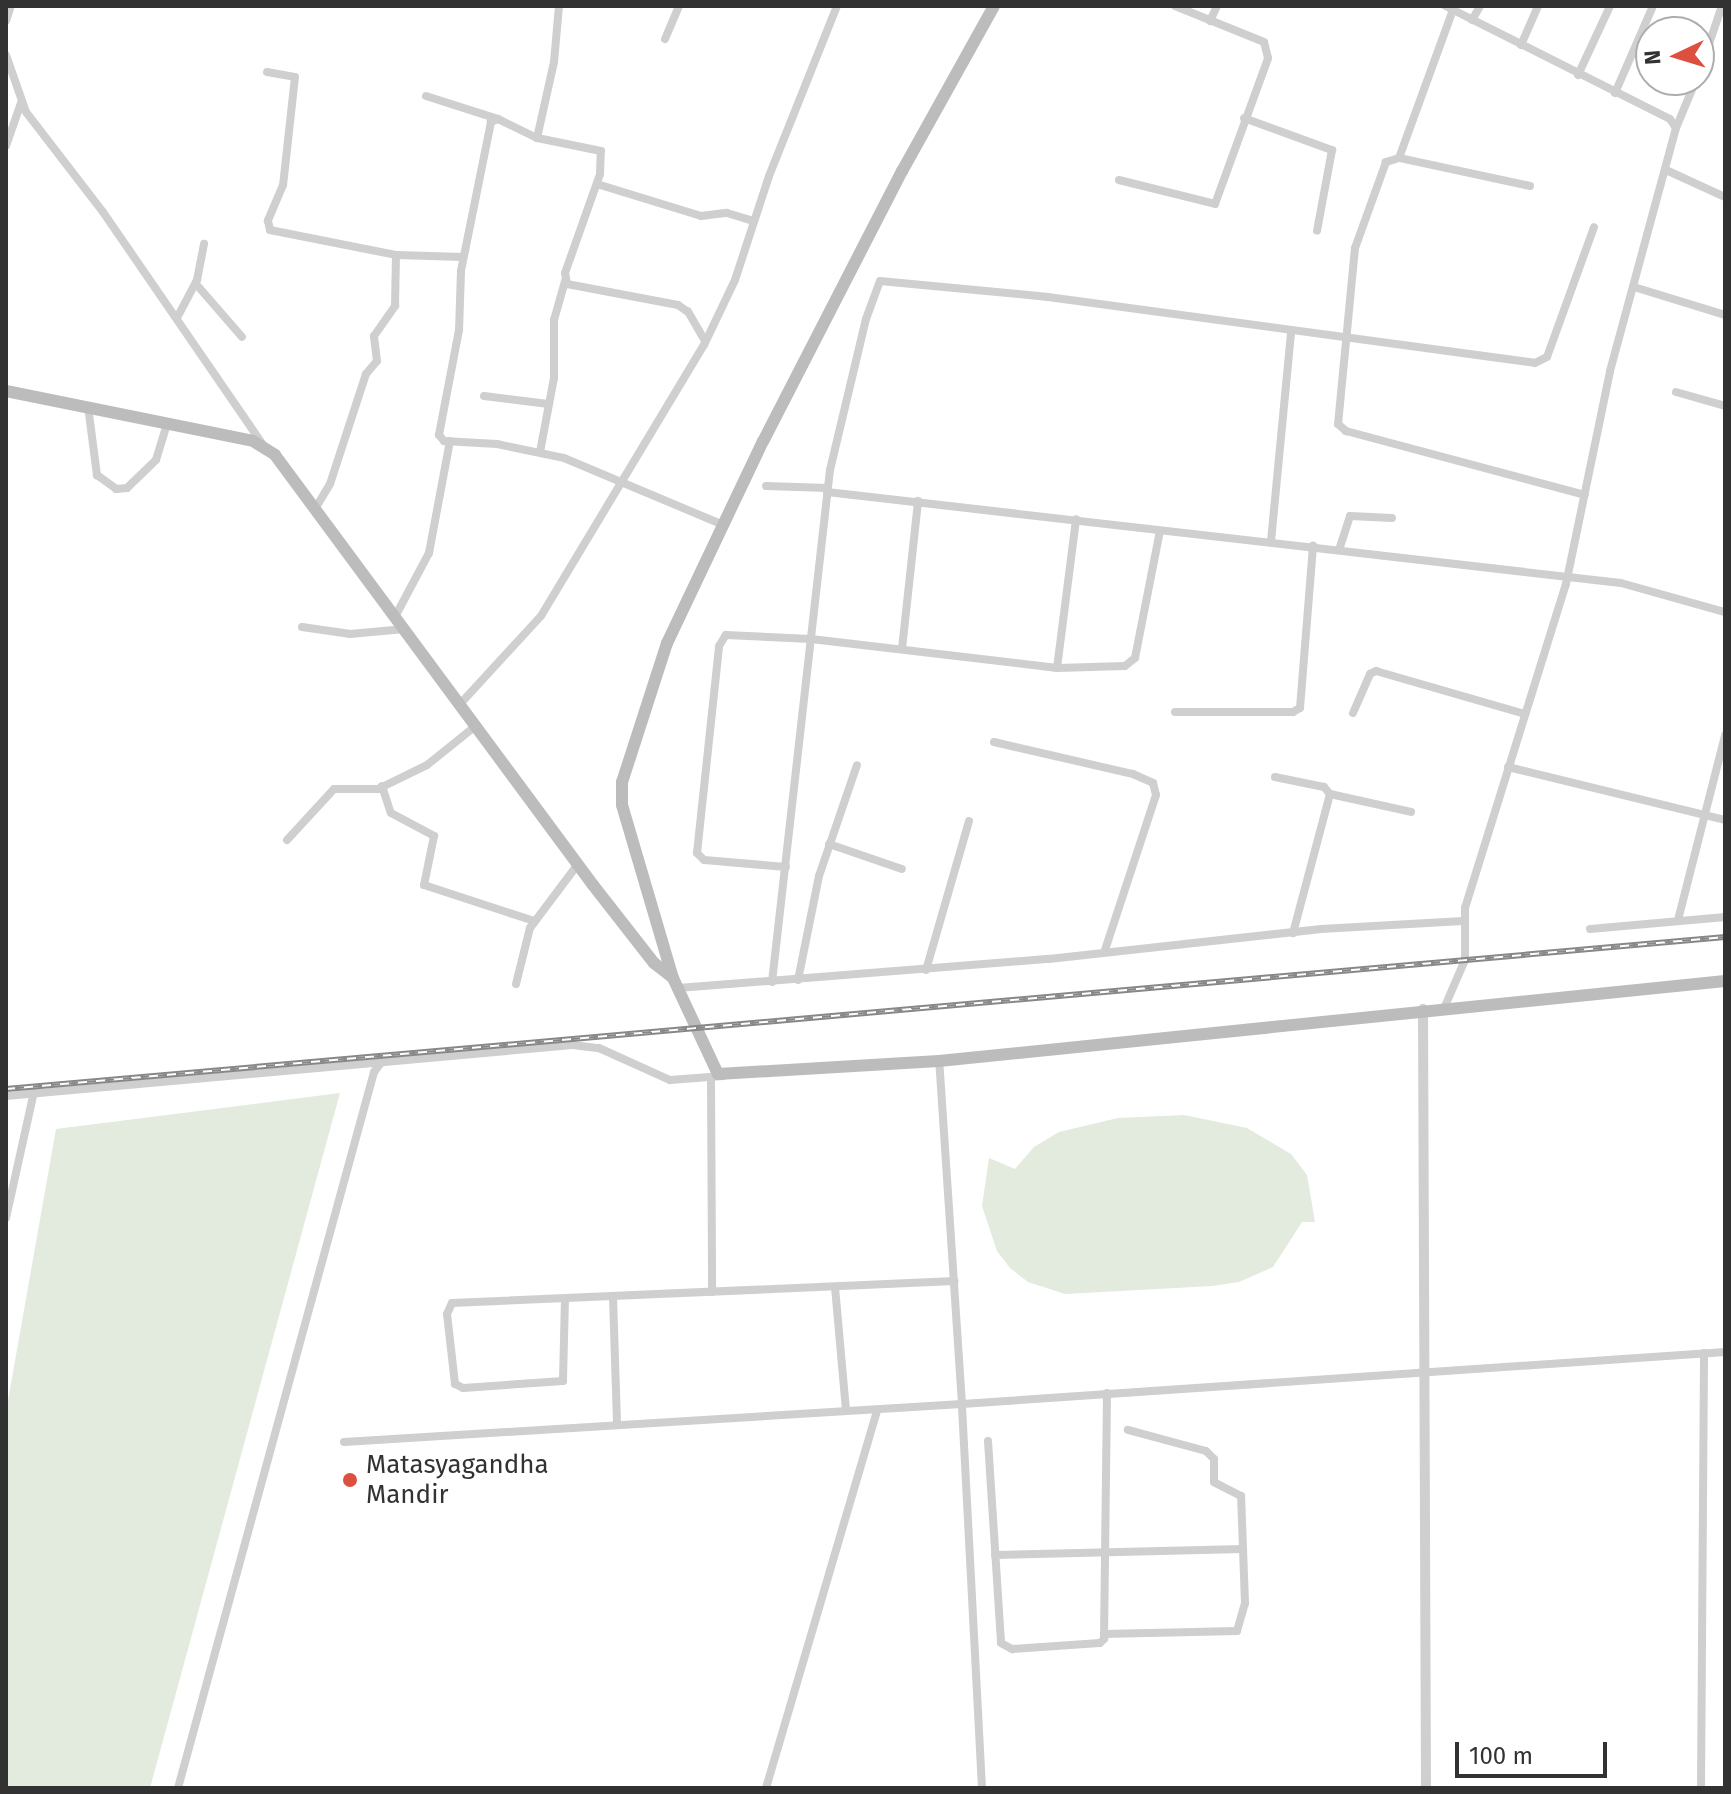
<!DOCTYPE html>
<style>
body{margin:0}
#map{position:relative;width:1731px;height:1794px;overflow:hidden;background:#fff;font-family:"Fira Sans",sans-serif}
div>[style]{position:absolute}
.green>*{inset:0;background:#e3eade}
.minor>*{height:8px;margin:-4px;padding:0 4px;transform-origin:4px;border-radius:4px;background:#cfcfcf}
.tertiary>*{height:10px;margin:-5px;padding:0 5px;transform-origin:5px;border-radius:5px;background:#cfcfcf}
.secondary>*{height:12px;margin:-6px;padding:0 6px;transform-origin:6px;border-radius:6px;background:#bcbcbc}
.rail>*{height:6px;margin-top:-3px;transform-origin:0;background:repeating-linear-gradient(90deg,#fff 0 9px,#878787 0 18px);box-sizing:border-box;border-block:2px solid #878787}
.dots>*{width:22px;height:22px;translate:-50% -50%;box-sizing:border-box;border:4px solid #fff;border-radius:50%}
span{translate:-50% -50%;white-space:nowrap;text-align:center;line-height:1.15;-webkit-text-stroke:8px #fff;paint-order:stroke}
.poi-label{font-size:26px;color:#323232}
.left{translate:0 -50%;text-align:left}
.frame{position:absolute;inset:0;border:8px solid #323232;pointer-events:none}
.north{position:absolute;left:1635px;top:16px;width:80px;height:80px;box-sizing:border-box;background:#fff;border:2px solid #adadad;border-radius:50%;rotate:266deg;font-size:22px;font-weight:700;line-height:32px;text-align:center;color:#323232}
.north::after{content:'';display:block;margin:auto;width:28px;height:36px;background:#dd4f3f;clip-path:polygon(50% 0,100% 100%,50% 72%,0 100%)}
.scale{position:absolute;left:1455px;top:1742px;width:152px;height:36px;box-sizing:border-box;border:4px solid #323232;border-top:0;padding-left:10px;font-size:24px;line-height:28px;white-space:nowrap;color:#323232;-webkit-text-stroke:6px #fff;paint-order:stroke}
</style>
<div id="map">
<div class="green">
<div style="clip-path:polygon(340px 1093px,150px 1788px,6px 1788px,6px 1412px,56px 1129px)"></div>
<div style="clip-path:polygon(1184px 1115px,1247px 1128px,1291px 1154px,1307px 1175px,1315px 1222px,1302px 1222px,1273px 1267px,1239px 1282px,1212px 1286px,1065px 1294px,1028px 1282px,1010px 1268px,997px 1251px,982px 1206px,989px 1158px,1015px 1169px,1034px 1147px,1059px 1132px,1118px 1118px)"></div>
</div>
<div class="minor">
<div style="left:1472px;top:20px;width:16px;rotate:-60deg"></div>
<div style="left:6px;top:21px;width:16px;rotate:-72deg"></div>
<div style="left:1210px;top:21px;width:17px;rotate:-65deg"></div>
<div style="left:665px;top:39px;width:36px;rotate:-67deg"></div>
<div style="left:1521px;top:45px;width:43px;rotate:-66.4deg"></div>
<div style="left:6px;top:55px;width:60px;rotate:70.7deg"></div>
<div style="left:26px;top:112px;width:126px;rotate:52.4deg"></div>
<div style="left:103px;top:212px;width:283px;rotate:55.5deg"></div>
<div style="left:267px;top:72px;width:28px;rotate:10deg"></div>
<div style="left:295px;top:77px;width:109px;rotate:96.3deg"></div>
<div style="left:283px;top:185px;width:39px;rotate:113deg"></div>
<div style="left:268px;top:221px;width:9px;rotate:77deg"></div>
<div style="left:270px;top:230px;width:128px;rotate:11.2deg"></div>
<div style="left:396px;top:255px;width:67px;rotate:1.7deg"></div>
<div style="left:1699px;top:73px;width:71px;rotate:-71.1deg"></div>
<div style="left:1578px;top:75px;width:76px;rotate:-65.1deg"></div>
<div style="left:1615px;top:93px;width:95px;rotate:-66.4deg"></div>
<div style="left:426px;top:96px;width:76px;rotate:17.7deg"></div>
<div style="left:1244px;top:118px;width:94px;rotate:20deg"></div>
<div style="left:1332px;top:150px;width:82px;rotate:100.5deg"></div>
<div style="left:1676px;top:128px;width:52px;rotate:-67.4deg"></div>
<div style="left:537px;top:138px;width:78px;rotate:-77.4deg"></div>
<div style="left:554px;top:62px;width:56px;rotate:-84.9deg"></div>
<div style="left:6px;top:146px;width:46px;rotate:-70.8deg"></div>
<div style="left:1399px;top:158px;width:158px;rotate:-70deg"></div>
<div style="left:1666px;top:170px;width:65px;rotate:24.6deg"></div>
<div style="left:1119px;top:180px;width:99px;rotate:14deg"></div>
<div style="left:1215px;top:204px;width:155px;rotate:-70deg"></div>
<div style="left:1268px;top:58px;width:16px;rotate:-104deg"></div>
<div style="left:1264px;top:42px;width:96px;rotate:-158deg"></div>
<div style="left:597px;top:184px;width:109px;rotate:17.1deg"></div>
<div style="left:701px;top:216px;width:26px;rotate:-7deg"></div>
<div style="left:727px;top:213px;width:28px;rotate:17deg"></div>
<div style="left:1530px;top:186px;width:134px;rotate:-167.9deg"></div>
<div style="left:1399px;top:158px;width:14px;rotate:163deg"></div>
<div style="left:1386px;top:162px;width:91px;rotate:109.8deg"></div>
<div style="left:1355px;top:248px;width:177px;rotate:95.5deg"></div>
<div style="left:1338px;top:424px;width:11px;rotate:41deg"></div>
<div style="left:1346px;top:431px;width:247px;rotate:15deg"></div>
<div style="left:196px;top:284px;width:70px;rotate:49deg"></div>
<div style="left:1634px;top:287px;width:95px;rotate:17.1deg"></div>
<div style="left:177px;top:318px;width:43px;rotate:-62.2deg"></div>
<div style="left:197px;top:280px;width:37px;rotate:-79deg"></div>
<div style="left:705px;top:341px;width:34px;rotate:-120deg"></div>
<div style="left:688px;top:312px;width:12px;rotate:-145deg"></div>
<div style="left:678px;top:305px;width:113px;rotate:-169.3deg"></div>
<div style="left:567px;top:284px;width:11px;rotate:-100deg"></div>
<div style="left:565px;top:273px;width:105px;rotate:-70.5deg"></div>
<div style="left:600px;top:174px;width:23px;rotate:-88deg"></div>
<div style="left:601px;top:151px;width:65px;rotate:-168.5deg"></div>
<div style="left:537px;top:138px;width:43px;rotate:-154deg"></div>
<div style="left:498px;top:119px;width:8px;rotate:157deg"></div>
<div style="left:491px;top:122px;width:152px;rotate:101.4deg"></div>
<div style="left:461px;top:271px;width:59px;rotate:91.9deg"></div>
<div style="left:459px;top:330px;width:107px;rotate:100.8deg"></div>
<div style="left:439px;top:435px;width:8px;rotate:50deg"></div>
<div style="left:444px;top:441px;width:53px;rotate:3.2deg"></div>
<div style="left:497px;top:444px;width:68px;rotate:11.8deg"></div>
<div style="left:564px;top:458px;width:173px;rotate:22.8deg"></div>
<div style="left:1676px;top:392px;width:51px;rotate:15.9deg"></div>
<div style="left:484px;top:396px;width:65px;rotate:7deg"></div>
<div style="left:88px;top:406px;width:70px;rotate:82.6deg"></div>
<div style="left:97px;top:475px;width:24px;rotate:36deg"></div>
<div style="left:116px;top:489px;width:11px;rotate:-5deg"></div>
<div style="left:127px;top:488px;width:40px;rotate:-44deg"></div>
<div style="left:156px;top:460px;width:39px;rotate:-73deg"></div>
<div style="left:540px;top:452px;width:75px;rotate:-79.3deg"></div>
<div style="left:554px;top:378px;width:58px;rotate:-90deg"></div>
<div style="left:554px;top:320px;width:41px;rotate:-74.2deg"></div>
<div style="left:766px;top:486px;width:62px;rotate:1.8deg"></div>
<div style="left:827px;top:492px;width:799px;rotate:6.54deg"></div>
<div style="left:1621px;top:583px;width:108px;rotate:15.6deg"></div>
<div style="left:315px;top:509px;width:29px;rotate:-59deg"></div>
<div style="left:330px;top:484px;width:116px;rotate:-71.9deg"></div>
<div style="left:366px;top:374px;width:17px;rotate:-50deg"></div>
<div style="left:377px;top:361px;width:25px;rotate:-97deg"></div>
<div style="left:374px;top:336px;width:37px;rotate:-55deg"></div>
<div style="left:395px;top:306px;width:51px;rotate:-88.9deg"></div>
<div style="left:1271px;top:541px;width:210px;rotate:-84.5deg"></div>
<div style="left:1339px;top:550px;width:36px;rotate:-72deg"></div>
<div style="left:1350px;top:516px;width:42px;rotate:2.7deg"></div>
<div style="left:396px;top:615px;width:70px;rotate:-62deg"></div>
<div style="left:429px;top:553px;width:114px;rotate:-79.4deg"></div>
<div style="left:302px;top:627px;width:49px;rotate:8.3deg"></div>
<div style="left:350px;top:634px;width:55px;rotate:-5.2deg"></div>
<div style="left:902px;top:649px;width:149px;rotate:-83.8deg"></div>
<div style="left:1057px;top:668px;width:150px;rotate:-82.7deg"></div>
<div style="left:461px;top:703px;width:118px;rotate:-47.4deg"></div>
<div style="left:541px;top:616px;width:316px;rotate:-59deg"></div>
<div style="left:704px;top:345px;width:72px;rotate:-64.5deg"></div>
<div style="left:735px;top:280px;width:109px;rotate:-71.9deg"></div>
<div style="left:769px;top:176px;width:183px;rotate:-68.2deg"></div>
<div style="left:1175px;top:712px;width:118px"></div>
<div style="left:1293px;top:712px;width:8px;rotate:-30deg"></div>
<div style="left:1300px;top:708px;width:163px;rotate:-85.4deg"></div>
<div style="left:1353px;top:713px;width:43px;rotate:-66.4deg"></div>
<div style="left:1370px;top:674px;width:7px;rotate:-27deg"></div>
<div style="left:1376px;top:671px;width:155px;rotate:16.1deg"></div>
<div style="left:994px;top:742px;width:143px;rotate:13deg"></div>
<div style="left:1133px;top:774px;width:22px;rotate:24deg"></div>
<div style="left:1153px;top:783px;width:12px;rotate:76deg"></div>
<div style="left:1156px;top:795px;width:163px;rotate:108.2deg"></div>
<div style="left:1508px;top:767px;width:223px;rotate:13.7deg"></div>
<div style="left:1275px;top:777px;width:50px;rotate:11.5deg"></div>
<div style="left:1324px;top:787px;width:9px;rotate:49deg"></div>
<div style="left:1330px;top:794px;width:144px;rotate:104.9deg"></div>
<div style="left:382px;top:786px;width:28px;rotate:72deg"></div>
<div style="left:391px;top:813px;width:49px;rotate:28.1deg"></div>
<div style="left:434px;top:836px;width:50px;rotate:101.5deg"></div>
<div style="left:424px;top:885px;width:116px;rotate:18.1deg"></div>
<div style="left:1330px;top:794px;width:83px;rotate:12.5deg"></div>
<div style="left:287px;top:840px;width:69px;rotate:-47.3deg"></div>
<div style="left:334px;top:789px;width:44px"></div>
<div style="left:378px;top:789px;width:55px;rotate:-26.1deg"></div>
<div style="left:427px;top:765px;width:64px;rotate:-38.7deg"></div>
<div style="left:829px;top:844px;width:77px;rotate:18.9deg"></div>
<div style="left:786px;top:867px;width:82px;rotate:-175.1deg"></div>
<div style="left:704px;top:860px;width:10px;rotate:-135deg"></div>
<div style="left:697px;top:853px;width:208px;rotate:-83.9deg"></div>
<div style="left:719px;top:646px;width:13px;rotate:-58deg"></div>
<div style="left:726px;top:635px;width:85px;rotate:2.7deg"></div>
<div style="left:811px;top:639px;width:248px;rotate:6.7deg"></div>
<div style="left:1057px;top:668px;width:68px;rotate:-1.7deg"></div>
<div style="left:1125px;top:666px;width:13px;rotate:-39deg"></div>
<div style="left:1135px;top:658px;width:129px;rotate:-78.9deg"></div>
<div style="left:1678px;top:920px;width:191px;rotate:-75.7deg"></div>
<div style="left:1590px;top:929px;width:136px;rotate:-5.1deg"></div>
<div style="left:926px;top:970px;width:155px;rotate:-73.9deg"></div>
<div style="left:798px;top:980px;width:106px;rotate:-78.6deg"></div>
<div style="left:819px;top:876px;width:117px;rotate:-71.1deg"></div>
<div style="left:772px;top:982px;width:515px;rotate:-83.54deg"></div>
<div style="left:830px;top:470px;width:155px;rotate:-76.6deg"></div>
<div style="left:866px;top:319px;width:40px;rotate:-69.8deg"></div>
<div style="left:880px;top:281px;width:169px;rotate:5.4deg"></div>
<div style="left:1048px;top:297px;width:491px;rotate:7.7deg"></div>
<div style="left:1535px;top:363px;width:13px;rotate:-27deg"></div>
<div style="left:1547px;top:357px;width:138px;rotate:-70.1deg"></div>
<div style="left:516px;top:984px;width:58px;rotate:-76deg"></div>
<div style="left:530px;top:928px;width:80px;rotate:-53.1deg"></div>
<div style="left:678px;top:988px;width:372px;rotate:-4.5deg"></div>
<div style="left:1049px;top:959px;width:274px;rotate:-6.3deg"></div>
<div style="left:1321px;top:929px;width:142px;rotate:-3.2deg"></div>
<div style="left:1445px;top:1006px;width:50px;rotate:-66.5deg"></div>
<div style="left:1465px;top:960px;width:52px;rotate:-90deg"></div>
<div style="left:1465px;top:908px;width:339px;rotate:-72.7deg"></div>
<div style="left:1566px;top:584px;width:217px;rotate:-78.3deg"></div>
<div style="left:1610px;top:371px;width:252px;rotate:-74.8deg"></div>
<div style="left:1676px;top:128px;width:11px;rotate:-124deg"></div>
<div style="left:1670px;top:119px;width:252px;rotate:-153.3deg"></div>
<div style="left:711px;top:1078px;width:214px;rotate:89.7deg"></div>
<div style="left:6px;top:1096px;width:569px;rotate:-5.14deg"></div>
<div style="left:573px;top:1045px;width:26px;rotate:7deg"></div>
<div style="left:599px;top:1048px;width:78px;rotate:24.3deg"></div>
<div style="left:670px;top:1080px;width:53px;rotate:-4.3deg"></div>
<div style="left:6px;top:1218px;width:129px;rotate:-77.5deg"></div>
<div style="left:835px;top:1287px;width:124px;rotate:84.9deg"></div>
<div style="left:613px;top:1296px;width:129px;rotate:88.2deg"></div>
<div style="left:565px;top:1298px;width:83px;rotate:91.4deg"></div>
<div style="left:563px;top:1381px;width:100px;rotate:176deg"></div>
<div style="left:463px;top:1388px;width:9px;rotate:-153deg"></div>
<div style="left:455px;top:1384px;width:70px;rotate:-96.5deg"></div>
<div style="left:447px;top:1314px;width:12px;rotate:-66deg"></div>
<div style="left:452px;top:1303px;width:503px;rotate:-2.5deg"></div>
<div style="left:988px;top:1441px;width:202px;rotate:86.3deg"></div>
<div style="left:1001px;top:1643px;width:13px;rotate:29deg"></div>
<div style="left:1012px;top:1649px;width:88px;rotate:-3.9deg"></div>
<div style="left:1100px;top:1643px;width:6px;rotate:-45deg"></div>
<div style="left:1104px;top:1639px;width:246px;rotate:-89.3deg"></div>
<div style="left:344px;top:1442px;width:619px;rotate:-3.52deg"></div>
<div style="left:962px;top:1404px;width:344px;rotate:-93.8deg"></div>
<div style="left:995px;top:1555px;width:248px;rotate:-1.4deg"></div>
<div style="left:1104px;top:1634px;width:133px;rotate:-1.3deg"></div>
<div style="left:1237px;top:1631px;width:29px;rotate:-74deg"></div>
<div style="left:1245px;top:1603px;width:107px;rotate:-92.1deg"></div>
<div style="left:1241px;top:1496px;width:30px;rotate:-153deg"></div>
<div style="left:1214px;top:1482px;width:23px;rotate:-90deg"></div>
<div style="left:1214px;top:1459px;width:11px;rotate:-135deg"></div>
<div style="left:1206px;top:1451px;width:81px;rotate:-164.9deg"></div>
<div style="left:178px;top:1788px;width:742px;rotate:-74.69deg"></div>
<div style="left:374px;top:1072px;width:15px;rotate:-53deg"></div>
<div style="left:766px;top:1788px;width:394px;rotate:-73.6deg"></div>
<div style="left:982px;top:1788px;width:385px;rotate:-93deg"></div>
<div style="left:962px;top:1404px;width:765px;rotate:-3.9deg"></div>
<div style="left:1701px;top:1788px;width:435px;rotate:-89.6deg"></div>
</div>
<div class="tertiary">
<div style="left:1423px;top:1009px;width:779px;rotate:89.78deg"></div>
</div>
<div class="secondary">
<div style="left:994px;top:6px;width:189px;rotate:119.1deg"></div>
<div style="left:902px;top:171px;width:304px;rotate:117.2deg"></div>
<div style="left:763px;top:441px;width:224px;rotate:115.4deg"></div>
<div style="left:667px;top:643px;width:146px;rotate:107.9deg"></div>
<div style="left:622px;top:782px;width:23px;rotate:90deg"></div>
<div style="left:622px;top:805px;width:180px;rotate:73.6deg"></div>
<div style="left:673px;top:978px;width:106px;rotate:64.9deg"></div>
<div style="left:718px;top:1074px;width:221px;rotate:-3.4deg"></div>
<div style="left:939px;top:1061px;width:790px;rotate:-5.81deg"></div>
<div style="left:6px;top:391px;width:252px;rotate:11.4deg"></div>
<div style="left:253px;top:441px;width:26px;rotate:32deg"></div>
<div style="left:275px;top:455px;width:535px;rotate:53.52deg"></div>
<div style="left:593px;top:885px;width:99px;rotate:52deg"></div>
<div style="left:654px;top:963px;width:24px;rotate:38deg"></div>
</div>
<div class="rail">
<div style="left:6px;top:1089px;width:1726px;rotate:-5.05deg"></div>
</div>
<div class="dots">
<div style="left:350px;top:1480px;background:#dd4f3f"></div>
</div>
<div class="poi-label">
<span class="left" style="left:366px;top:1480px">Matasyagandha<br>Mandir</span>
</div>
<div class="frame"></div>
<div class="north">N</div>
<div class="scale">100 m</div>
</div>
